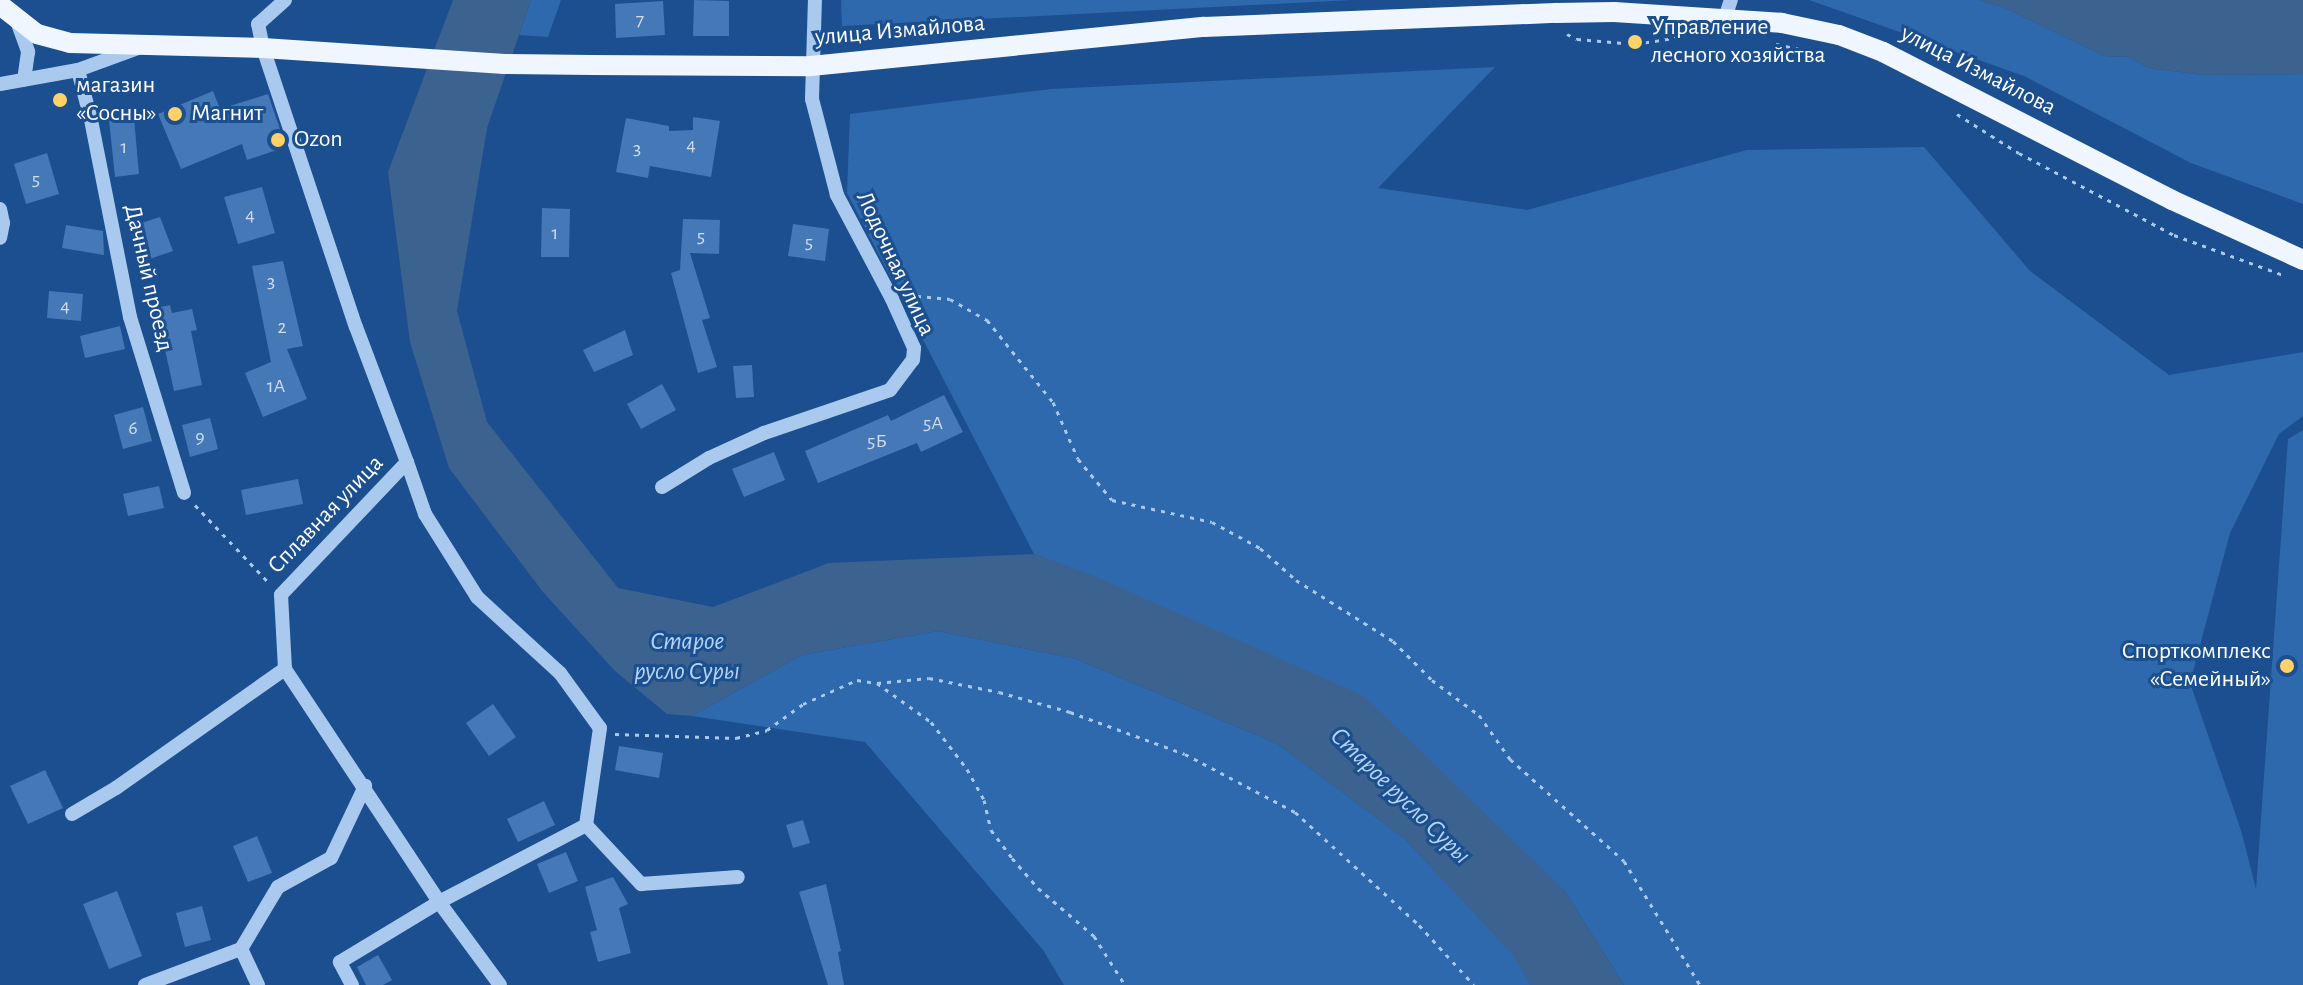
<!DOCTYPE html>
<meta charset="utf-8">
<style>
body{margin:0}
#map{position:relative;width:2303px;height:985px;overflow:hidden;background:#1b4f8f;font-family:"Alegreya Sans",sans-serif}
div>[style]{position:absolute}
.green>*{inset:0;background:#2e69ad}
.water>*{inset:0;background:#3c6290}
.building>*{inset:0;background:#4478b7}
.path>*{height:3px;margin-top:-1.5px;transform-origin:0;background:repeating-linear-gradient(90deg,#a9c9ee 0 4px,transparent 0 10px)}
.minor>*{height:14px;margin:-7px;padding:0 7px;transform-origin:7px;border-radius:7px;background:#a9c9ee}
.major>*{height:20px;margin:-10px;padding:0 10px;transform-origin:10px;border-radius:10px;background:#f0f6ff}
.dots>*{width:22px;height:22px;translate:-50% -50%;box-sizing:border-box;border:4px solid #1b4f8f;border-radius:50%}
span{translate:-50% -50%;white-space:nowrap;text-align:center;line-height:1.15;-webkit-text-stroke:6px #1b4f8f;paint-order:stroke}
.number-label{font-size:20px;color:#d0dded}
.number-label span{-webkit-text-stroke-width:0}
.poi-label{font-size:24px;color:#fff}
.left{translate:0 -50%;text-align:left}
.right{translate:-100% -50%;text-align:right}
.street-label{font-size:24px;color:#fff}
.water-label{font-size:26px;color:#b5d3f5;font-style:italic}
</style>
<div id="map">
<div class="green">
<div style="clip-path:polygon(531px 0,561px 0,548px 37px,519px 35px)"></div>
<div style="clip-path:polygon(841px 0,1352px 0,842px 26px)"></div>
<div style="clip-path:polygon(1809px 0,1979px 0,2003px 7px,2104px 56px,2129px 57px,2149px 68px,2204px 75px,2303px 74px,2303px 204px,2191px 163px,2024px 76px)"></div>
<div style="clip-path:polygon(1495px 67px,1378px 188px,1527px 210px,1747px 150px,1924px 147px,2030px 271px,2169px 375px,2303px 352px,2303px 416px,2279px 434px,2230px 533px,2190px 683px,2241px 830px,2256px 889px,2288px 439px,2303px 430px,2303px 985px,1624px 985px,1564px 890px,1092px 576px,1034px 554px,847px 193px,850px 114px,1051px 89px)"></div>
<div style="clip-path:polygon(938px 631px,1076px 659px,1278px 744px,1405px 839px,1513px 954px,1531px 985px,1064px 985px,1043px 950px,865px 742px,692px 716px,802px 655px)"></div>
</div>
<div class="water">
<div style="clip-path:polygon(453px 0,531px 0,487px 128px,457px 311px,487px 422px,618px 588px,713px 607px,829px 563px,1034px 554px,1092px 575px,1364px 696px,1564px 890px,1624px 985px,1531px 985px,1512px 954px,1405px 839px,1278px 744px,1076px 659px,938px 631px,802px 655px,692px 716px,667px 714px,615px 671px,543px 592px,449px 468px,410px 342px,388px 172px)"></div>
<div style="clip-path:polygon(1979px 0,2303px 0,2303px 74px,2204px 75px,2149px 68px,2129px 57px,2104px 56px,2003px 7px)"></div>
</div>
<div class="building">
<div style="clip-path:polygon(694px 0,729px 1px,729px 36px,693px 36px)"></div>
<div style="clip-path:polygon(663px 1px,665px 35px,616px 38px,615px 4px)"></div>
<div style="clip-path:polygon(213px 91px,220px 109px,268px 94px,286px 147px,247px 160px,242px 144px,181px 169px,158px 114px)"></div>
<div style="clip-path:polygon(693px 117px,720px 121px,711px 177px,650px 166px,648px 178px,616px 172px,626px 118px,669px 126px,669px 131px,693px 130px)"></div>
<div style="clip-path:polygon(134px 118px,139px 174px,115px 177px,109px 120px)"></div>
<div style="clip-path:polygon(47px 153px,59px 194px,26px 204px,14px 164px)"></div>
<div style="clip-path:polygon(262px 187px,275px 233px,238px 244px,224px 197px)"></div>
<div style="clip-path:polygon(542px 208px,570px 209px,569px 257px,541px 257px)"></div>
<div style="clip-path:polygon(160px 217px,173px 251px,141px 262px,129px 227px)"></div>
<div style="clip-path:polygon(683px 219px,720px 220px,719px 254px,690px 253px,710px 318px,702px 320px,717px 367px,698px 373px,671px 273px,680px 270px)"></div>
<div style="clip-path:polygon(793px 224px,829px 229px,825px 261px,788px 256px)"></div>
<div style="clip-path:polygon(66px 225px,103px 231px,104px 255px,62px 248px)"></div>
<div style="clip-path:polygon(283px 261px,303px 346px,287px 349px,307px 399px,263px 417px,245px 373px,271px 362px,252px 266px)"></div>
<div style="clip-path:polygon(49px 291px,83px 294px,81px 321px,47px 318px)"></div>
<div style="clip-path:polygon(170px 305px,172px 313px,192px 309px,197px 330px,191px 331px,202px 385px,174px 391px,156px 308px)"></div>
<div style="clip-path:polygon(120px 326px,125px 349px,85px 358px,80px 336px)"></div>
<div style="clip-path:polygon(625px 330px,633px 355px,594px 372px,583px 350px)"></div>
<div style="clip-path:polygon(752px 365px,754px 397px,736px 398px,733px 366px)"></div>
<div style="clip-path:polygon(662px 384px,676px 410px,641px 429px,627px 404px)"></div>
<div style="clip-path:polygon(944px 395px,963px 432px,921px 452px,917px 443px,818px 483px,805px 451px,888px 415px,891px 421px)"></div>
<div style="clip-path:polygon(143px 407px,152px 441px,123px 449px,114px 415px)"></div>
<div style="clip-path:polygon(210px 418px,218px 449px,190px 457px,182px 425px)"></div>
<div style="clip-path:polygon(774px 452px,785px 480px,744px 497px,732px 469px)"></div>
<div style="clip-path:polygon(298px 479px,303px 504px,246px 515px,241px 490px)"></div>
<div style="clip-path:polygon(159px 486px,164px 508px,128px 516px,123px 494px)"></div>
<div style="clip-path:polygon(493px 704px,516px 737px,489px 756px,466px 723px)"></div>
<div style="clip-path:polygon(619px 746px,663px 753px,659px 778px,615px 770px)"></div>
<div style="clip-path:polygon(45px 770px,63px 808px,28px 824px,10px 786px)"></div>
<div style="clip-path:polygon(544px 801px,555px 825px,518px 842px,507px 819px)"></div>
<div style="clip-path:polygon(803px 820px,810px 843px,793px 848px,786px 825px)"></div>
<div style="clip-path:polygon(257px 836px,272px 873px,248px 882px,233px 846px)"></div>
<div style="clip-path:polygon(566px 852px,578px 881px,549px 893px,537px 864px)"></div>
<div style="clip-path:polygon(613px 877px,628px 904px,619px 908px,631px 953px,598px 962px,590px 932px,597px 930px,585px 887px)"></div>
<div style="clip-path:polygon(826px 884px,841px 951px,838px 952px,844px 985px,828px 985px,799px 892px)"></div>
<div style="clip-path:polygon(117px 891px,142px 956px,109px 969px,83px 904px)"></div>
<div style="clip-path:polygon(202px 906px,211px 940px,185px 947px,176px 913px)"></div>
<div style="clip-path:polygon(378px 955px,392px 980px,383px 985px,366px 985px,357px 967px)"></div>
</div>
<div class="path">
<div style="left:1567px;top:34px;width:11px;rotate:27deg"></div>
<div style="left:1577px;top:39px;width:58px;rotate:4.9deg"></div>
<div style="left:1635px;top:44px;width:47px;rotate:-8.7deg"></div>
<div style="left:1776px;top:44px;width:25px;rotate:12deg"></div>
<div style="left:1957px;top:114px;width:73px;rotate:32.2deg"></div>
<div style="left:2019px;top:153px;width:175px;rotate:27.9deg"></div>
<div style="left:2174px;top:235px;width:119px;rotate:20.1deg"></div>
<div style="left:907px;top:295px;width:43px;rotate:5.3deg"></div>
<div style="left:950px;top:299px;width:43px;rotate:29.6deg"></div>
<div style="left:987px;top:320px;width:105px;rotate:51.2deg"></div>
<div style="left:1053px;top:402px;width:62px;rotate:66.3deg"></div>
<div style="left:1078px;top:459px;width:53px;rotate:50.3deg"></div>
<div style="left:1112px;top:500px;width:102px;rotate:12.4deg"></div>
<div style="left:1212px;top:522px;width:55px;rotate:28.4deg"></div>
<div style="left:1260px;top:548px;width:48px;rotate:41.6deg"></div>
<div style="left:1296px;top:580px;width:115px;rotate:32.2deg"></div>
<div style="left:1393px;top:641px;width:55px;rotate:45deg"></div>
<div style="left:1432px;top:680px;width:59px;rotate:36.7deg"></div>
<div style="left:1479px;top:715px;width:54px;rotate:54.8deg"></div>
<div style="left:1510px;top:759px;width:153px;rotate:41.8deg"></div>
<div style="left:1624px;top:861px;width:145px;rotate:58.5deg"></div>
<div style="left:195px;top:505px;width:108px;rotate:46.5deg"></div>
<div style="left:877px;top:683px;width:52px;rotate:-5.5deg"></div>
<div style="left:929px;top:678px;width:71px;rotate:11.3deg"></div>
<div style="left:999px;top:692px;width:74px;rotate:15.7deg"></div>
<div style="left:1070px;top:712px;width:122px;rotate:20.1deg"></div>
<div style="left:1185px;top:754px;width:124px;rotate:27.8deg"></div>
<div style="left:1295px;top:812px;width:168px;rotate:42.3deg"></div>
<div style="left:1419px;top:925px;width:81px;rotate:47.5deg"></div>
<div style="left:615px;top:734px;width:121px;rotate:1.9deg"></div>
<div style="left:736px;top:738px;width:32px;rotate:-14deg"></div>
<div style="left:767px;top:730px;width:44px;rotate:-35.8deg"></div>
<div style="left:803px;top:704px;width:59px;rotate:-24deg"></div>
<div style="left:857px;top:680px;width:20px;rotate:9deg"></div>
<div style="left:877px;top:683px;width:67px;rotate:35.8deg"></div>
<div style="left:931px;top:722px;width:59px;rotate:52.5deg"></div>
<div style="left:967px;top:769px;width:35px;rotate:61deg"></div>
<div style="left:984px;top:800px;width:31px;rotate:77deg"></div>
<div style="left:991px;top:830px;width:35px;rotate:53deg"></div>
<div style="left:1012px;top:858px;width:40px;rotate:49deg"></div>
<div style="left:1038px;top:888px;width:74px;rotate:40.6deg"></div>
<div style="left:1094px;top:936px;width:58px;rotate:57.7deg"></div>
</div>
<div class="minor">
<div style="left:285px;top:0;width:36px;rotate:138deg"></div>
<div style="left:258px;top:24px;width:25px;rotate:78deg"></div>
<div style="left:263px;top:48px;width:294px;rotate:71.6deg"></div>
<div style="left:356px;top:327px;width:144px;rotate:69.3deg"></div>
<div style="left:407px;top:462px;width:183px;rotate:133.5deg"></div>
<div style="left:281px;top:595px;width:74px;rotate:86.9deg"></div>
<div style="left:285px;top:669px;width:279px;rotate:56.5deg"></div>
<div style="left:439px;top:902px;width:103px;rotate:53.7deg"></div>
<div style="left:1725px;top:18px;width:19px;rotate:-72deg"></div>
<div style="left:17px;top:21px;width:33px;rotate:70deg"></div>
<div style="left:28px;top:52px;width:28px;rotate:98deg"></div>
<div style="left:78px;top:70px;width:52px;rotate:75.4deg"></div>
<div style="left:91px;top:120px;width:201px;rotate:78.8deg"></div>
<div style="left:130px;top:317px;width:184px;rotate:72.9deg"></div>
<div style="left:0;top:84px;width:79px;rotate:-10.2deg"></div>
<div style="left:78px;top:70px;width:64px;rotate:-20.1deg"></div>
<div style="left:0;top:209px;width:14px;rotate:78deg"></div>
<div style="left:3px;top:223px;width:15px;rotate:101deg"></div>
<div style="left:407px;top:462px;width:55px;rotate:70.9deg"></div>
<div style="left:425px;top:514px;width:98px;rotate:57.9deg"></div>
<div style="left:477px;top:597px;width:113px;rotate:42.5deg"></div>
<div style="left:560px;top:673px;width:68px;rotate:54deg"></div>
<div style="left:600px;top:728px;width:98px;rotate:98.2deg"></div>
<div style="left:662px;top:487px;width:55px;rotate:-31.7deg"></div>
<div style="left:709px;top:458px;width:60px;rotate:-24.4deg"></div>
<div style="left:764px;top:433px;width:133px;rotate:-18.8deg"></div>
<div style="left:890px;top:390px;width:38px;rotate:-53deg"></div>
<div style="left:913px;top:360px;width:12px;rotate:-85deg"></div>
<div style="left:914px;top:348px;width:54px;rotate:-114.2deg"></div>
<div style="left:892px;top:299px;width:118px;rotate:-117.9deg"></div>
<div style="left:837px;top:195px;width:99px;rotate:-104.6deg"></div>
<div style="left:812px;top:99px;width:99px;rotate:-88.3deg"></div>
<div style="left:72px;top:814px;width:51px;rotate:-30.6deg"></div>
<div style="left:116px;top:788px;width:207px;rotate:-35.2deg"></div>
<div style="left:145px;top:985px;width:103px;rotate:-20.6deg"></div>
<div style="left:258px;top:985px;width:40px;rotate:-115deg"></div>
<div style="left:241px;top:949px;width:72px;rotate:-59.2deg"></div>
<div style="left:278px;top:887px;width:60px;rotate:-28.7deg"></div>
<div style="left:331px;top:858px;width:80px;rotate:-64.7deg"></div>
<div style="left:352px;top:985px;width:26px;rotate:-118deg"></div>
<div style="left:340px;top:962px;width:116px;rotate:-31.2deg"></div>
<div style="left:439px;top:902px;width:166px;rotate:-27.6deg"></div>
<div style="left:586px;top:825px;width:81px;rotate:47deg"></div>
<div style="left:641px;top:884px;width:97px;rotate:-4.1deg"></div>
</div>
<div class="major">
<div style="left:0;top:5px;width:47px;rotate:38.1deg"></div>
<div style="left:37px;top:34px;width:34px;rotate:15deg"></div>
<div style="left:70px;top:43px;width:193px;rotate:1.5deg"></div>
<div style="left:263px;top:48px;width:242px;rotate:3.8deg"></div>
<div style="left:504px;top:64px;width:88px;rotate:0.7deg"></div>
<div style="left:592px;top:65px;width:219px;rotate:0.3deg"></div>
<div style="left:811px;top:66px;width:395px;rotate:-5.7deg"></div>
<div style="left:1204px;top:27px;width:352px;rotate:-2.3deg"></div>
<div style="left:1556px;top:13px;width:58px;rotate:-1deg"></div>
<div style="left:1614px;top:12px;width:168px;rotate:3.7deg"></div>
<div style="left:1782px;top:23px;width:58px;rotate:11.9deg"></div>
<div style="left:1839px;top:35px;width:47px;rotate:21.1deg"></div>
<div style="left:1883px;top:52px;width:325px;rotate:27.1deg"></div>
<div style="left:2172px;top:200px;width:144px;rotate:24.6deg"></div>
</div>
<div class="dots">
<div style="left:1635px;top:42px;background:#ffd166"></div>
<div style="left:60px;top:100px;background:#ffd166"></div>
<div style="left:175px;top:114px;background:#ffd166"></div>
<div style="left:278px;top:140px;background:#ffd166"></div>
<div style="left:2287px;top:666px;background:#ffd166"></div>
</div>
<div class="number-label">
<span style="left:640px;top:20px">7</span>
<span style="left:691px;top:145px">4</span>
<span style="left:124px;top:147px">1</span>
<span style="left:637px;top:148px">3</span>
<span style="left:36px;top:179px">5</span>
<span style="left:250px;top:215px">4</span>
<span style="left:555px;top:233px">1</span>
<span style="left:701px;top:236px">5</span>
<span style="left:809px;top:242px">5</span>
<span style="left:271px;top:281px">3</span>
<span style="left:65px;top:306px">4</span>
<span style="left:282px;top:327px">2</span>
<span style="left:276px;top:386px">1А</span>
<span style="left:933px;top:423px">5А</span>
<span style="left:133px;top:428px">6</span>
<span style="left:200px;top:437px">9</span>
<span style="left:877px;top:441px">5Б</span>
</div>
<div class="poi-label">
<span class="left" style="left:1651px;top:42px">Управление<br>лесного хозяйства</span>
<span class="left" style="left:76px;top:100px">магазин<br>«Сосны»</span>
<span class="left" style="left:191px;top:114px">Магнит</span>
<span class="left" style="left:294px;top:140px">Ozon</span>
<span class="right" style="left:2271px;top:666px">Спорткомплекс<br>«Семейный»</span>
</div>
<div class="street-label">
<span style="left:900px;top:31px;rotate:-5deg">улица Измайлова</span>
<span style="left:1978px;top:71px;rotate:27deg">улица Измайлова</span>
<span style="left:895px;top:264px;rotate:65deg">Лодочная улица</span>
<span style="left:148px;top:278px;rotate:77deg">Дачный проезд</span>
<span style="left:326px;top:515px;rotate:-46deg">Сплавная улица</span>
</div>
<div class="water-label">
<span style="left:687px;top:657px">Старое<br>русло Суры</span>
<span style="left:1400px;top:796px;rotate:44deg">Старое русло Суры</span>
</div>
</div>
